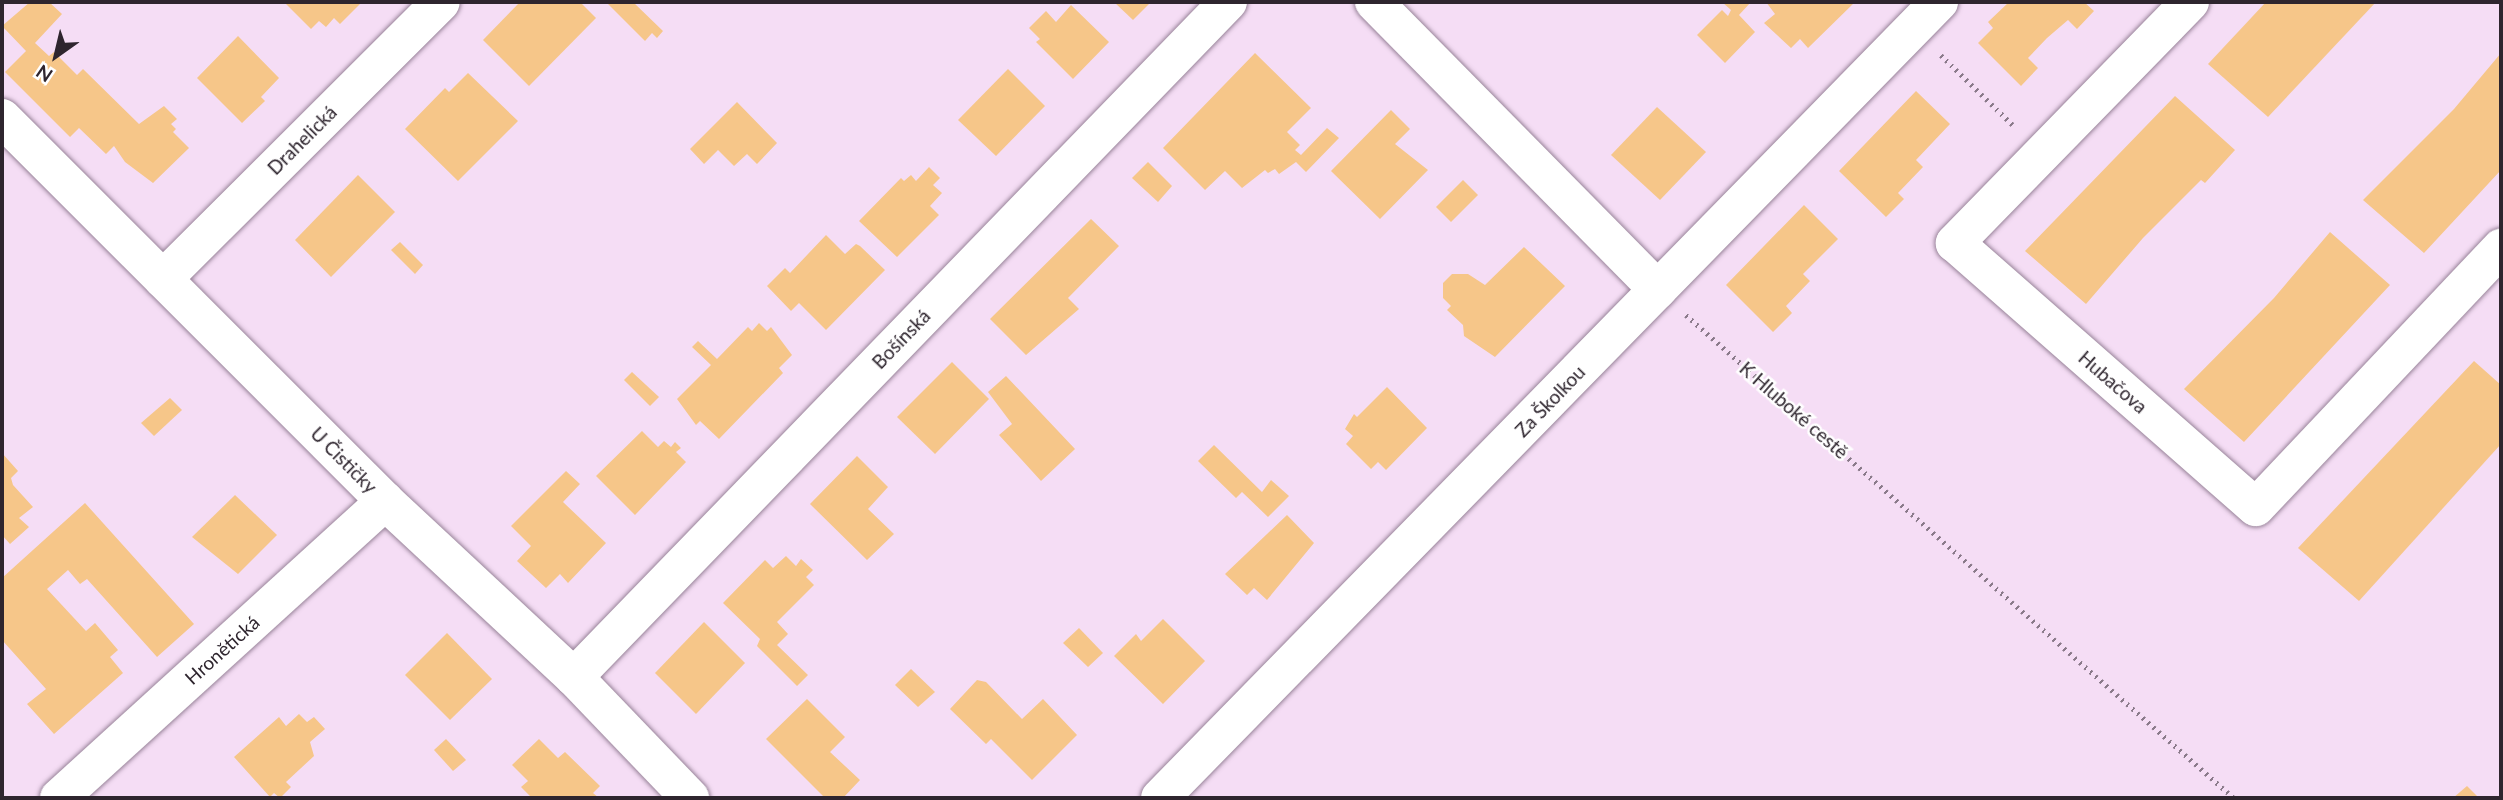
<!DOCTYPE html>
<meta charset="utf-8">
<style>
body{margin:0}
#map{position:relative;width:2503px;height:800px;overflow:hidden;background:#f5ddf5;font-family:Lato,sans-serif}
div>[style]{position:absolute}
.building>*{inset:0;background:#f6c689}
.path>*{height:4.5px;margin-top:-2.25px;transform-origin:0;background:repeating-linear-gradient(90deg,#8a7a8a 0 2px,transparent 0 7px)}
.roads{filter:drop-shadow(0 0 2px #988399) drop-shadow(0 0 2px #988399)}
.street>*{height:38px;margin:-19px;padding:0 19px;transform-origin:19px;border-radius:19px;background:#fff}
span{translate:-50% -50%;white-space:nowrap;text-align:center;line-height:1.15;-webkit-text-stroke:5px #fff;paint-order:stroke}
.street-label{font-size:19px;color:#2e252e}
.frame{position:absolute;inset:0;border:4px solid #2e252e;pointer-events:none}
.north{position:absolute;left:21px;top:21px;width:70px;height:70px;-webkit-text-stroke:5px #fff;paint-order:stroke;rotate:214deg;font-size:19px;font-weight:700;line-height:28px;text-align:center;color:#2e252e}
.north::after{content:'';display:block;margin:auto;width:24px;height:32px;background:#2e252e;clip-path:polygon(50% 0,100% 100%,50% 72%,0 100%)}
</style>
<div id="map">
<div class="building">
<div style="clip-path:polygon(30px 2px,49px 2px,62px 14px,35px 43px,49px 56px,54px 52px,77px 75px,83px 69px,139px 124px,164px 106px,177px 119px,171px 124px,176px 129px,173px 132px,189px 148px,153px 183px,125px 162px,114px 146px,106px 154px,79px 128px,70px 137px,5px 72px,26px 51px,2px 26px)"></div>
<div style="clip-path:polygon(284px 2px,362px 2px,340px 24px,334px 18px,326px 27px,319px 21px,311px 29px)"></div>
<div style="clip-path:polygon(520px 2px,580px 2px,596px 18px,529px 86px,483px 40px)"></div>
<div style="clip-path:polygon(606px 2px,633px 2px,663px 31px,657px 38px,652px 33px,645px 41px)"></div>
<div style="clip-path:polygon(1114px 2px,1151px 2px,1133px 20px)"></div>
<div style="clip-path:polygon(1722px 2px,1751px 2px,1739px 15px,1755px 32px,1725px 63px,1697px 35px,1722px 10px,1728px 16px,1731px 10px)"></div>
<div style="clip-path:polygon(1766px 2px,1855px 2px,1808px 48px,1800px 39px,1791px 48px,1764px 23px,1775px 14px)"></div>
<div style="clip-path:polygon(2009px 2px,2084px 2px,2094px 11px,2077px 29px,2068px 20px,2047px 38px,2028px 58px,2038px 68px,2021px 86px,1978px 43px,1993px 28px,1988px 22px)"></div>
<div style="clip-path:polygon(2266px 2px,2376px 2px,2268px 117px,2208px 64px)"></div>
<div style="clip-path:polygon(1071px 5px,1109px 42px,1073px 79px,1036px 42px,1040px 39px,1029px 28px,1046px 11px,1056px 22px)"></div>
<div style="clip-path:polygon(238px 36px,279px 78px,261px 97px,265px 101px,242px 123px,197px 78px)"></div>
<div style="clip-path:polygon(1255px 53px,1311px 108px,1287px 132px,1300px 145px,1295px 150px,1301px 155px,1327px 128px,1339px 138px,1306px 172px,1296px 162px,1279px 174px,1275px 169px,1268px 173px,1265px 170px,1242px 188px,1225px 171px,1205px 190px,1163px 148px)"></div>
<div style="clip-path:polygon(2501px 53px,2501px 170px,2424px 253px,2363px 200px,2454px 109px)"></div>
<div style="clip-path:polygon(1008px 69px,1045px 106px,996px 156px,958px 120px)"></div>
<div style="clip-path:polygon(468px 73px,518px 121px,458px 181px,405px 129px,445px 88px,449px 92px)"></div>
<div style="clip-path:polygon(1916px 91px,1950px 124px,1916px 160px,1923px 167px,1898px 193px,1904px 199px,1886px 217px,1839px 171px)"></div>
<div style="clip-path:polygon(2175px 96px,2235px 150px,2205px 183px,2201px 180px,2143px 238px,2086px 304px,2025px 251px)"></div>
<div style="clip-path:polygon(737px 102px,777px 143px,757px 164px,747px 154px,734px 166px,718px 150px,704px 164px,690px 149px)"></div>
<div style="clip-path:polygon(1657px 107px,1706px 152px,1660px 200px,1611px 155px)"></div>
<div style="clip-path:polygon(1391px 110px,1410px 129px,1395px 144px,1428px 170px,1380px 219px,1331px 171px)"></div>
<div style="clip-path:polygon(1148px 162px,1172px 186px,1158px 202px,1132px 178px)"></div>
<div style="clip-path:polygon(929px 167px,940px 178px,933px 185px,942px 193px,930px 206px,939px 215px,897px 257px,859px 221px,901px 178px,904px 181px,911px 175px,916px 181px)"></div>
<div style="clip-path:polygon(358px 175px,395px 212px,331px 277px,295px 240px)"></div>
<div style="clip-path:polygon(1463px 180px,1478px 195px,1451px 222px,1436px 207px)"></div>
<div style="clip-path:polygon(1804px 205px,1838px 239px,1803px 274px,1810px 281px,1786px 306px,1792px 313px,1773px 332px,1726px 285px)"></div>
<div style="clip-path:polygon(1091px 219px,1119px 246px,1068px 298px,1079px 309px,1026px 355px,990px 319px)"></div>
<div style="clip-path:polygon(2330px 232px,2390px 285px,2244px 442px,2184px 389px,2274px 298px)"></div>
<div style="clip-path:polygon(826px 235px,845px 254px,856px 244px,860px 246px,885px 270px,826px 330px,799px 303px,791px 311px,767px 286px,785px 268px,790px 273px)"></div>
<div style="clip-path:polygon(400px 242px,423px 265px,415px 274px,391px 250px)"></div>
<div style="clip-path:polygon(1524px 247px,1565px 286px,1495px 357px,1464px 336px,1463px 325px,1447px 310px,1451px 306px,1443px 298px,1443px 283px,1452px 274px,1468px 274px,1485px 285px)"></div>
<div style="clip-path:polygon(759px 323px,767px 331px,771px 327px,792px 355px,779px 368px,783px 373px,719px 439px,700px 421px,696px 425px,677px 399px,711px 365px,692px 347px,698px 341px,717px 359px,748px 327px,752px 331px)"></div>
<div style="clip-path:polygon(2474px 361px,2501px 385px,2501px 444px,2359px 601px,2298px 548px)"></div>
<div style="clip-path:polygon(952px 362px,989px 399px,935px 454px,897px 417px)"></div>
<div style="clip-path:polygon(632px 372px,659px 397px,650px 406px,624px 380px)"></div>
<div style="clip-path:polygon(1006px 376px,1075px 449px,1041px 481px,999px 435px,1012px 424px,988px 392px)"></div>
<div style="clip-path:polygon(1387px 387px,1427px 428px,1386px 470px,1378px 462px,1371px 469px,1346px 444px,1353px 436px,1345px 429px,1354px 414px,1357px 417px)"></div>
<div style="clip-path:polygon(170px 398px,182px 410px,154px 436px,141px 423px)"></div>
<div style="clip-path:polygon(642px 431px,658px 447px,664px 441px,671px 447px,675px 442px,681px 448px,676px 452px,686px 462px,635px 515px,596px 476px)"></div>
<div style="clip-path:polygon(1214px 445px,1262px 492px,1271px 480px,1289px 496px,1268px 517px,1242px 492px,1236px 498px,1198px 461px)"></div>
<div style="clip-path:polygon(2px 453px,18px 471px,11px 478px,13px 485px,33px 507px,19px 518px,29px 527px,10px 544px,2px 535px)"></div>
<div style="clip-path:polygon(857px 456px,888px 487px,868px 509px,894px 534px,867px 560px,810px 504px)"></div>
<div style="clip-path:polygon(566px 471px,580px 484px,563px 502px,606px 543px,568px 583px,560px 574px,546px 588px,517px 561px,531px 546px,511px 526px)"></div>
<div style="clip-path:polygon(235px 495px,277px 535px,238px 574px,192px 537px)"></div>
<div style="clip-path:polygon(85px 503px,194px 624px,157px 657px,87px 579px,80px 584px,68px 570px,47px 589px,86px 631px,95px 623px,118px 650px,110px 657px,123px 673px,54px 734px,27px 704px,46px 689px,2px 640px,2px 578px)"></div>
<div style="clip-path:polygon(1287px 515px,1314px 543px,1267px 600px,1254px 588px,1247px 595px,1225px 574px)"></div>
<div style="clip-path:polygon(786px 556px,796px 566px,801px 559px,813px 570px,806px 577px,814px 585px,777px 622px,788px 634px,777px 645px,808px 675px,797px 686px,757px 646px,760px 639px,723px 603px,765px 560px,773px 568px)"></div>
<div style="clip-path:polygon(1163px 619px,1205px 661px,1163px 704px,1114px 656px,1136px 634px,1141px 641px)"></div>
<div style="clip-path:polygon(704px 622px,745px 663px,696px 714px,655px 673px)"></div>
<div style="clip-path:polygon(1079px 628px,1103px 653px,1088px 667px,1063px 643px)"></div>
<div style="clip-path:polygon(447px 633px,492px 679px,450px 720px,405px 675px)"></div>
<div style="clip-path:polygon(911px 669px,935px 692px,918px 707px,895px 685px)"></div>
<div style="clip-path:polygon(977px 680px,986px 682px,1022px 719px,1043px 699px,1077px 735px,1032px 780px,991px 739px,986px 744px,950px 709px)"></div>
<div style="clip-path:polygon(807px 699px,845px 737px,830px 752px,860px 780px,843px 798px,825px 798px,766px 739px)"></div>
<div style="clip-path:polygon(299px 714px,307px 722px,314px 717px,325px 729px,310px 742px,314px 756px,286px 782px,291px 787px,280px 798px,274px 793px,270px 797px,234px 757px,279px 717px,286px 726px)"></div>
<div style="clip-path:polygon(446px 739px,466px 760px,453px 771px,434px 750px)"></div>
<div style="clip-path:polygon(539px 739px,558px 758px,565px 752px,600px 786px,593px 793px,599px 798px,532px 798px,521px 787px,528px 781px,512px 765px)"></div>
<div style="clip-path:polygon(2467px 786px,2479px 798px,2453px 798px)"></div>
</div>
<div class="path">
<div style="left:1941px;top:55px;width:100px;rotate:44.2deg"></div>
<div style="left:1686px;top:315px;width:730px;rotate:41.39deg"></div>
</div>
<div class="roads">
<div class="street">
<div style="left:1374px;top:2px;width:404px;rotate:45.4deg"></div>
<div style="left:2190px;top:2px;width:337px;rotate:134.3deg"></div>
<div style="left:1955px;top:243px;width:400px;rotate:41.3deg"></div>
<div style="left:2256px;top:507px;width:357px;rotate:-46.6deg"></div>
<div style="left:2px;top:118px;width:542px;rotate:45deg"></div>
<div style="left:385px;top:501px;width:258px;rotate:43deg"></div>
<div style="left:574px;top:677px;width:168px;rotate:46.2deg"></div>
<div style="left:163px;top:279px;width:392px;rotate:-44.9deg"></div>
<div style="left:574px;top:677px;width:940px;rotate:-45.91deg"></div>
<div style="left:59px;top:798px;width:441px;rotate:-42.3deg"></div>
<div style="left:1160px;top:798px;width:1114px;rotate:-45.62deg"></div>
</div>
</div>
<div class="street-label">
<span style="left:302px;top:140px;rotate:-45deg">Drahelická</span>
<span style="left:901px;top:339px;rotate:-46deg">Bošínská</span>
<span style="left:2113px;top:382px;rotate:41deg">Hubačova</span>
<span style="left:1550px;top:401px;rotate:-46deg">Za Školkou</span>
<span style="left:1794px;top:410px;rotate:41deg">K Hluboké cestě</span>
<span style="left:344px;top:460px;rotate:45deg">U Čističky</span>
<span style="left:222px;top:650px;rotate:-42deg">Hronětická</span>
</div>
<div class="frame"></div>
<div class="north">N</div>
</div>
